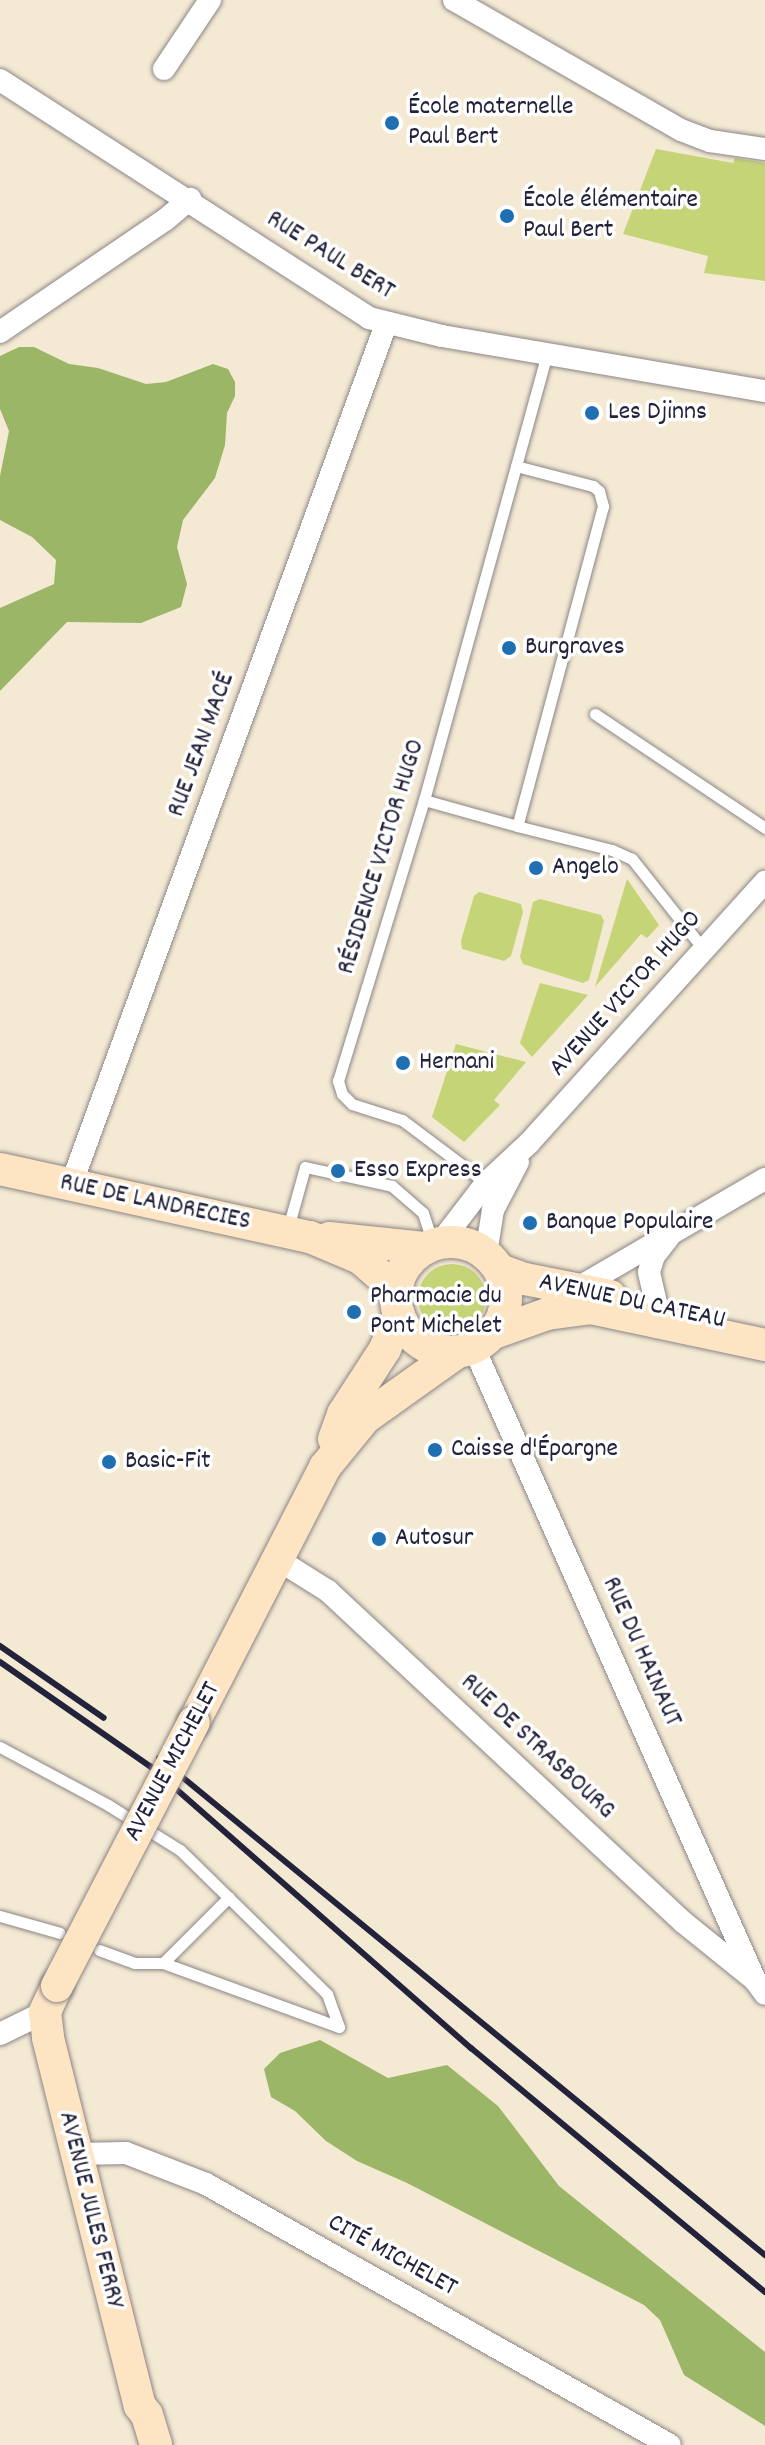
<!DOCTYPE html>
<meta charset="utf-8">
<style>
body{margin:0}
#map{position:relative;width:765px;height:2445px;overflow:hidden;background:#f4e9d3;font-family:Dekko,sans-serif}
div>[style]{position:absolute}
.green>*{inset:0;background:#c5d476}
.round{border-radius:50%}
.forest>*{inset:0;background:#9cb667}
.roads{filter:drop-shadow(0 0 2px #8b8687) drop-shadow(0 0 2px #8b8687)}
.lane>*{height:11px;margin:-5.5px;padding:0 5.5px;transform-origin:5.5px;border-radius:5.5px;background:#fff}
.street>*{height:22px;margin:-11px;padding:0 11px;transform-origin:11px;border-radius:11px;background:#fff}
.secondary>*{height:32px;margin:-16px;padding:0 16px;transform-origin:16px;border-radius:16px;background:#fde5c4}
.secondary>.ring{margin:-16px;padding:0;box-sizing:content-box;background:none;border:32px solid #fde5c4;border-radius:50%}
.rail>*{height:6px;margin:-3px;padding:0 3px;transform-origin:3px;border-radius:3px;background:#22223b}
.bridges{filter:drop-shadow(0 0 2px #8b8687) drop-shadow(0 0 2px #8b8687)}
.secondary-bridge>*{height:32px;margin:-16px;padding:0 16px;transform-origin:16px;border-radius:16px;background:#fde5c4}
.dots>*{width:22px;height:22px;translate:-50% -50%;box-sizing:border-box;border:4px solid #fff;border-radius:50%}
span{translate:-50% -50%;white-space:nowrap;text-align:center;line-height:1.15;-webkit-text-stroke:7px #fff;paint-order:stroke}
.poi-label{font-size:26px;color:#22223b}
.left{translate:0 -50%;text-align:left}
.street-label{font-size:26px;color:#22223b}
</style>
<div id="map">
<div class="green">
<div style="clip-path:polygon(656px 149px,733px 163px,735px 158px,765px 163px,765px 281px,704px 273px,708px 256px,623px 234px)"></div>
<div style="clip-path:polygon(627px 879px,659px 925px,647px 938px,641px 934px,595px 987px)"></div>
<div style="clip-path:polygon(479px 892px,521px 904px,523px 912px,511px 956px,504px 961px,462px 949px,461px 941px,474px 896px)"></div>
<div style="clip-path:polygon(540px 899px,601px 915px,604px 921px,589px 980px,583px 983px,523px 964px,520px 957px,533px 902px)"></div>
<div style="clip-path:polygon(540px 983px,588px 995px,532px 1057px,520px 1043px)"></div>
<div style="clip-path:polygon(456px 1044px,526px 1062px,494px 1100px,500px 1105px,464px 1142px,432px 1117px)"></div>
<div class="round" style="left:418px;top:1264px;width:68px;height:68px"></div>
</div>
<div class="forest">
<div style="clip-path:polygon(19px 347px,34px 347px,69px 364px,98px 368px,146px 384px,166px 382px,213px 364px,228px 369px,235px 382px,235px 396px,227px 413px,225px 445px,215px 478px,183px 520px,177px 547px,187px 584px,181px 607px,141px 623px,67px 622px,0 691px,0 608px,54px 584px,56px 560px,32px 537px,0 520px,0 476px,9px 431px,0 409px,0 356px)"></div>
<div style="clip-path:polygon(320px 2040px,388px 2078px,447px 2065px,498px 2106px,559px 2186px,765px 2352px,765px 2426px,684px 2375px,660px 2320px,644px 2305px,407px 2183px,357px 2161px,326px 2141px,295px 2111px,271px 2097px,264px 2069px,280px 2053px)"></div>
</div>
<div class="roads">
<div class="lane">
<div style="left:516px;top:466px;width:80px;rotate:14.6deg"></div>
<div style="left:593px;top:486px;width:8px;rotate:40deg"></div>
<div style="left:599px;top:491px;width:16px;rotate:75deg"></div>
<div style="left:603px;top:506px;width:331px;rotate:105deg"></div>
<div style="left:517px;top:826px;width:98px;rotate:14.2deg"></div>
<div style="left:612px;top:850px;width:22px;rotate:24deg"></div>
<div style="left:632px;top:859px;width:116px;rotate:51.6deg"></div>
<div style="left:595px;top:714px;width:205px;rotate:33.8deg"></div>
<div style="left:424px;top:800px;width:97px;rotate:15.6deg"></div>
<div style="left:486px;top:1183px;width:105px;rotate:-143.1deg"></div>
<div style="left:402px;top:1120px;width:52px;rotate:-162.3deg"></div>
<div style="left:352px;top:1104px;width:14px;rotate:-135deg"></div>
<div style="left:342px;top:1094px;width:14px;rotate:-107deg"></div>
<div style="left:338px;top:1081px;width:294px;rotate:-73deg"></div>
<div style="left:424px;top:800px;width:464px;rotate:-74.6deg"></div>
<div style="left:288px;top:1228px;width:63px;rotate:-74.4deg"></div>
<div style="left:305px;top:1167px;width:89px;rotate:12.3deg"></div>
<div style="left:392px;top:1186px;width:41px;rotate:41.1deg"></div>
<div style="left:423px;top:1213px;width:33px;rotate:72deg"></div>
<div style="left:0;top:1747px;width:123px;rotate:28.2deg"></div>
<div style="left:108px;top:1805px;width:85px;rotate:32deg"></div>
<div style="left:180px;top:1850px;width:206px;rotate:44.4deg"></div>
<div style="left:327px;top:1994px;width:35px;rotate:70deg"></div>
<div style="left:339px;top:2027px;width:187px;rotate:-160deg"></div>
<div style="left:0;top:1916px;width:62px;rotate:15.8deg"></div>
<div style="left:99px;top:1950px;width:38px;rotate:20deg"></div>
<div style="left:135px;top:1963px;width:28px"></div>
<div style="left:163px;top:1963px;width:93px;rotate:-45deg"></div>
</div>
<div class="street">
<div style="left:454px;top:0;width:262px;rotate:29.8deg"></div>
<div style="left:681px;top:130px;width:31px;rotate:21deg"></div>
<div style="left:710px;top:141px;width:56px;rotate:8.3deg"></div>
<div style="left:164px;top:69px;width:83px;rotate:-56.3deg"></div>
<div style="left:0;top:80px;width:439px;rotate:32.8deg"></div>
<div style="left:369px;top:318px;width:75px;rotate:13.9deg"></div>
<div style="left:442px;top:336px;width:328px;rotate:9.7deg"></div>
<div style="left:0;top:332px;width:199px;rotate:-34.2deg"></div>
<div style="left:165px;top:220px;width:33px;rotate:-40deg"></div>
<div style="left:71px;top:1185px;width:917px;rotate:-69.9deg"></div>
<div style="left:440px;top:1243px;width:76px;rotate:-52.5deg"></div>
<div style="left:486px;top:1183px;width:59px;rotate:-42.9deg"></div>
<div style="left:529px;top:1143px;width:352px;rotate:-47.9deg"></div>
<div style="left:486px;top:1254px;width:45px;rotate:-81deg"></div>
<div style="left:493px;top:1210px;width:54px;rotate:-62.5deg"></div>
<div style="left:576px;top:1289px;width:219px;rotate:-30.2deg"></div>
<div style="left:654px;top:1320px;width:13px;rotate:-77deg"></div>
<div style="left:657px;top:1307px;width:36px;rotate:-103deg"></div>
<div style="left:649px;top:1272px;width:17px;rotate:-73deg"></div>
<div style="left:654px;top:1256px;width:24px;rotate:-52deg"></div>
<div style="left:474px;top:1348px;width:692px;rotate:66.03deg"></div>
<div style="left:277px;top:1559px;width:60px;rotate:32.1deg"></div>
<div style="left:328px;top:1591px;width:485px;rotate:43deg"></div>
<div style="left:683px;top:1922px;width:92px;rotate:38.9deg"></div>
<div style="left:755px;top:1980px;width:17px;rotate:54deg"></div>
<div style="left:0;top:2034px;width:50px;rotate:-26.1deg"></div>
<div style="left:76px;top:2154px;width:50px;rotate:-1.1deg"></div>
<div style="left:126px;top:2153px;width:86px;rotate:21.2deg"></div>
<div style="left:206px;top:2184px;width:532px;rotate:29.36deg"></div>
</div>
<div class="secondary">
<div style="left:0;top:1169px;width:317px;rotate:12.4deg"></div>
<div style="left:310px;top:1237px;width:54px;rotate:22.8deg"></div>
<div style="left:360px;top:1258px;width:49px;rotate:40.9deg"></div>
<div style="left:329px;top:1238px;width:98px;rotate:5.9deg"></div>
<div class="ring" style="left:396px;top:1242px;width:78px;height:78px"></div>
<div style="left:500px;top:1270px;width:27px;rotate:20deg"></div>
<div style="left:525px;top:1279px;width:87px;rotate:11.3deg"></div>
<div style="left:494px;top:1333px;width:56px;rotate:-19.7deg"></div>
<div style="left:547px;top:1314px;width:44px;rotate:-7.8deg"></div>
<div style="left:591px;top:1308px;width:178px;rotate:12deg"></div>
<div style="left:334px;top:1439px;width:27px;rotate:-70deg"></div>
<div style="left:343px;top:1414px;width:77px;rotate:-57.1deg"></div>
<div style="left:385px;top:1349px;width:37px;rotate:-68deg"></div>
<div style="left:194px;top:1722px;width:287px;rotate:-62.8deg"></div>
<div style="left:325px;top:1467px;width:63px;rotate:-50.8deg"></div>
<div style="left:365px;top:1418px;width:112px;rotate:-35.5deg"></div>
<div style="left:57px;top:1986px;width:29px;rotate:115deg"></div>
<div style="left:45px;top:2012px;width:26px;rotate:83deg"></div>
<div style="left:48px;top:2038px;width:379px;rotate:76deg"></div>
<div style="left:140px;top:2406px;width:11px;rotate:52deg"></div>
<div style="left:147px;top:2415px;width:31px;rotate:73deg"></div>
</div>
</div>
<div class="rail">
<div style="left:0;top:1646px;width:126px;rotate:34.7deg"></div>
<div style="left:0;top:1662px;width:184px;rotate:34.8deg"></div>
<div style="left:151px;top:1767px;width:426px;rotate:41.3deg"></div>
<div style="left:471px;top:2048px;width:382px;rotate:39.7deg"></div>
<div style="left:159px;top:1758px;width:784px;rotate:39.36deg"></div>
</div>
<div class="bridges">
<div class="secondary-bridge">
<div style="left:57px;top:1986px;width:297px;rotate:-62.6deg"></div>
</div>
</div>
<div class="dots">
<div style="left:392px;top:123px;background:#1f6fb2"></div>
<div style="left:507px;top:216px;background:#1f6fb2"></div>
<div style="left:592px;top:413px;background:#1f6fb2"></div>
<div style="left:509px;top:648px;background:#1f6fb2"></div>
<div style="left:536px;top:868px;background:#1f6fb2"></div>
<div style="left:403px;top:1063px;background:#1f6fb2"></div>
<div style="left:338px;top:1171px;background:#1f6fb2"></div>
<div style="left:530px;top:1223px;background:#1f6fb2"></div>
<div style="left:354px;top:1312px;background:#1f6fb2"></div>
<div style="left:435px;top:1450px;background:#1f6fb2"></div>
<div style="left:109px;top:1462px;background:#1f6fb2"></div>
<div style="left:379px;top:1539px;background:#1f6fb2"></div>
</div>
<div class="poi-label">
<span class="left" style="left:408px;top:123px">École maternelle<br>Paul Bert</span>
<span class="left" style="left:523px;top:216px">École élémentaire<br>Paul Bert</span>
<span class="left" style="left:608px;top:413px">Les Djinns</span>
<span class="left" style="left:525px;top:648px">Burgraves</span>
<span class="left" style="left:552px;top:868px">Angelo</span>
<span class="left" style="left:419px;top:1063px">Hernani</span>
<span class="left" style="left:354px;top:1171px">Esso Express</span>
<span class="left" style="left:546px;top:1223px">Banque Populaire</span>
<span class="left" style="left:370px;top:1312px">Pharmacie du<br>Pont Michelet</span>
<span class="left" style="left:451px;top:1450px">Caisse d'Épargne</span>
<span class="left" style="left:125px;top:1462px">Basic-Fit</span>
<span class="left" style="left:395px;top:1539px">Autosur</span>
</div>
<div class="street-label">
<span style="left:330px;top:256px;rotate:32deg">RUE PAUL BERT</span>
<span style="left:202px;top:745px;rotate:-70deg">RUE JEAN MACÉ</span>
<span style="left:382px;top:857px;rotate:-73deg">RÉSIDENCE VICTOR HUGO</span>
<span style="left:626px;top:994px;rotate:-48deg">AVENUE VICTOR HUGO</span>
<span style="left:155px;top:1203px;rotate:12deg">RUE DE LANDRECIES</span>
<span style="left:632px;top:1302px;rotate:12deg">AVENUE DU CATEAU</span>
<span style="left:641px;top:1652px;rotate:66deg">RUE DU HAINAUT</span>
<span style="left:537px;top:1747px;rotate:43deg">RUE DE STRASBOURG</span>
<span style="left:173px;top:1762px;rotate:-62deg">AVENUE MICHELET</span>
<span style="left:90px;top:2210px;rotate:76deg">AVENUE JULES FERRY</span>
<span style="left:392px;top:2256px;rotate:29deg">CITÉ MICHELET</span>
</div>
</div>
